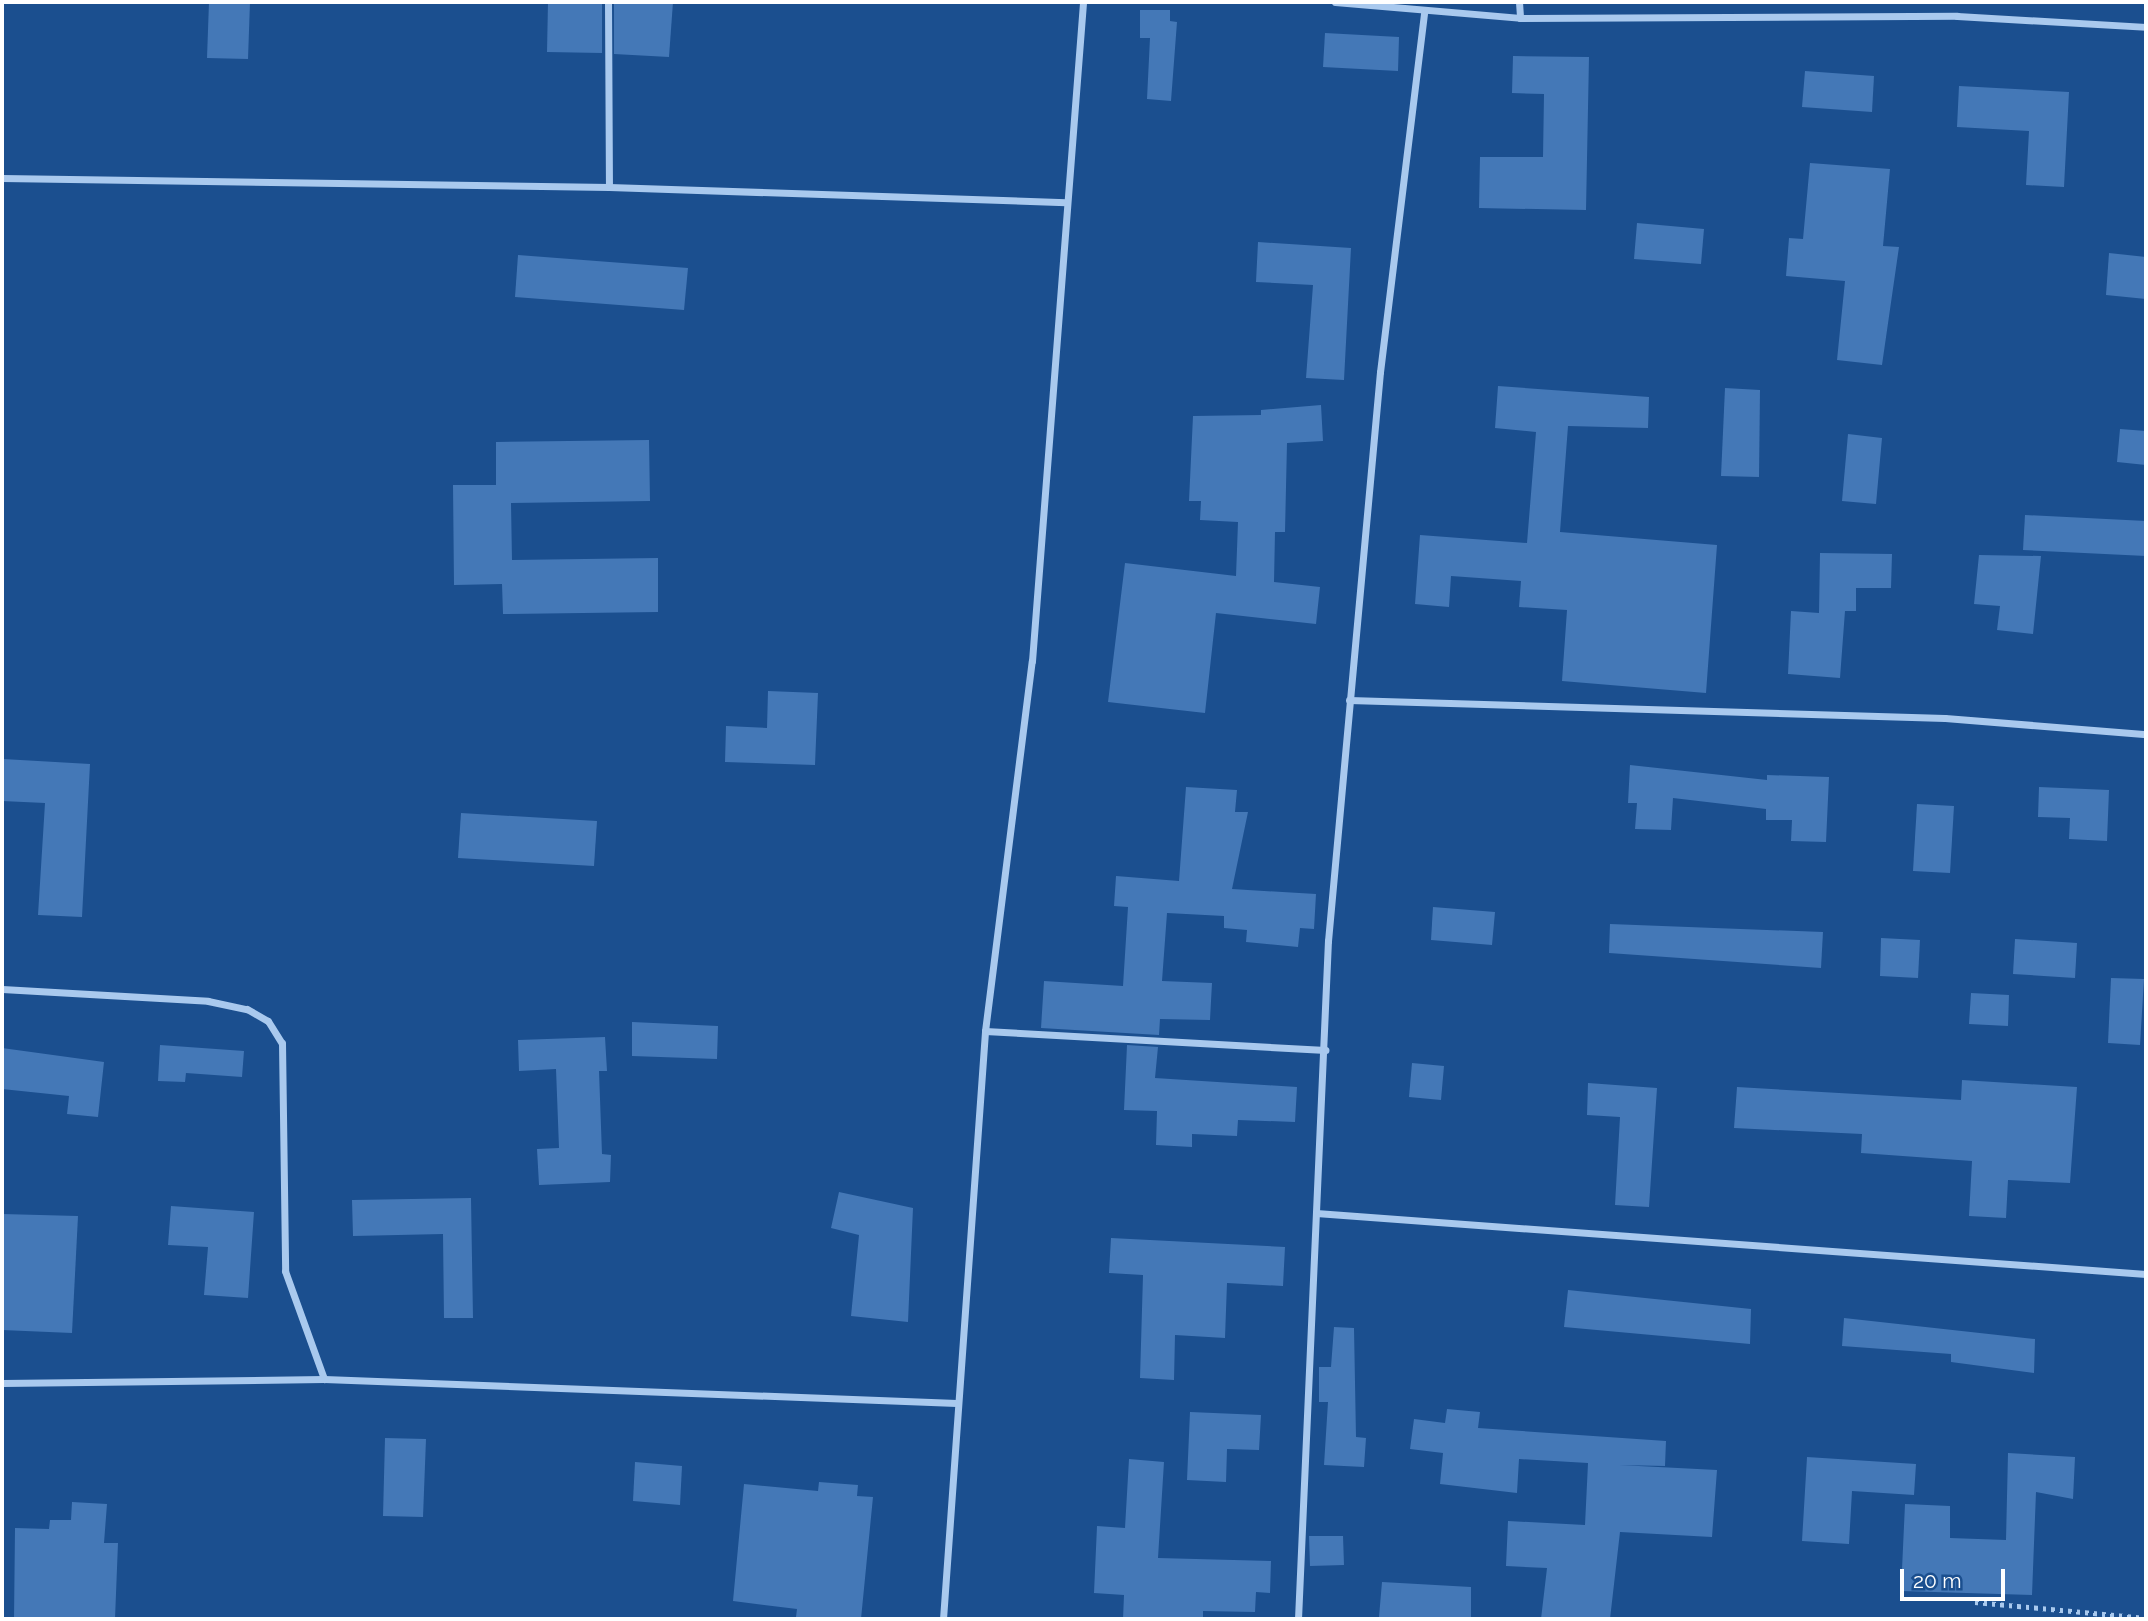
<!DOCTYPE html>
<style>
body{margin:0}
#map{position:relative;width:2148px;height:1621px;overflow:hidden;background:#1b4f8f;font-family:Raleway,sans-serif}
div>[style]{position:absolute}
.building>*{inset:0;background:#4478b7}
.path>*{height:4.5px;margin-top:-2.25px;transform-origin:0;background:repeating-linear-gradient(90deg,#a9c9ee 0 3.5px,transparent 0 8.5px)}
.street>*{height:7px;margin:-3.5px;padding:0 3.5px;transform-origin:3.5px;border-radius:3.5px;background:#a9c9ee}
span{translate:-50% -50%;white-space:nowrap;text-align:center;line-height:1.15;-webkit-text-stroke:5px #1b4f8f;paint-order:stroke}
.frame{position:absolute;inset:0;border:4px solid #fff;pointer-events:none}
.scale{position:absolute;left:1900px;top:1569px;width:105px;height:32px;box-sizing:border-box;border:4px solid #fff;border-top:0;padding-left:9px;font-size:21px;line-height:24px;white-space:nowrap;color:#fff;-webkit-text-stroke:5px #1b4f8f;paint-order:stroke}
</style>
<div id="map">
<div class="building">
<div style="clip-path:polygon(209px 2px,250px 2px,248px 59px,207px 58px)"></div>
<div style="clip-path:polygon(548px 2px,602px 2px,602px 53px,547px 52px)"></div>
<div style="clip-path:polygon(614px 2px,673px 2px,669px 57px,614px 54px)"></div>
<div style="clip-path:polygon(1140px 10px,1170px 10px,1170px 21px,1177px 22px,1171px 101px,1147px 99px,1150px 38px,1140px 38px)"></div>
<div style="clip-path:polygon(1325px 33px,1399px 37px,1398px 71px,1323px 67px)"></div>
<div style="clip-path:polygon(1513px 56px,1589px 57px,1586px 210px,1479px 208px,1480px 157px,1543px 157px,1544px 94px,1512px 93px)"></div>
<div style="clip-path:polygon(1805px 71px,1874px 76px,1872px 112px,1802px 107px)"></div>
<div style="clip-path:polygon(1959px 86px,2069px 92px,2064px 187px,2026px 185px,2029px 131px,1957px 127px)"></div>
<div style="clip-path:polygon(1810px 163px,1890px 169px,1883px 246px,1899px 247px,1882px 365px,1837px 360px,1845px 281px,1786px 276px,1789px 238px,1803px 239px)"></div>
<div style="clip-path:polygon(1637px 223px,1704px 229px,1701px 264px,1634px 259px)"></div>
<div style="clip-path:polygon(1258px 242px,1351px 248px,1344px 380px,1306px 378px,1313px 285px,1256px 282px)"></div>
<div style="clip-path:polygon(2109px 253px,2146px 257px,2146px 299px,2106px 295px)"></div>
<div style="clip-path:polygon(518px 255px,688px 268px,684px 310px,515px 297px)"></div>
<div style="clip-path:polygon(1498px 386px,1649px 397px,1648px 428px,1568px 426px,1560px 532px,1717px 545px,1706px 693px,1562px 681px,1567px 610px,1519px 607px,1521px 581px,1451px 576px,1449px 607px,1415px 604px,1420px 535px,1527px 543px,1536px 432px,1495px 428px)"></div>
<div style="clip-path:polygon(1725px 388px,1760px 390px,1759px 477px,1721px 476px)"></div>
<div style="clip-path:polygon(1321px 405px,1323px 441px,1287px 443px,1285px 532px,1275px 532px,1274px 582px,1320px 587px,1316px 624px,1216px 613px,1205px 713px,1108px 702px,1125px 563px,1236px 576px,1238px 522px,1200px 520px,1201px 501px,1189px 501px,1193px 416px,1261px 415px,1261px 410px)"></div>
<div style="clip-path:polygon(2120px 429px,2146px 431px,2146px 465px,2117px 462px)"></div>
<div style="clip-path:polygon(1848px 434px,1882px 438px,1876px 504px,1842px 501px)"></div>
<div style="clip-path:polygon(649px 440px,650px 501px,511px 503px,512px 560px,658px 558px,658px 612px,503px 614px,502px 584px,454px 585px,453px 485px,496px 485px,496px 442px)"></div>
<div style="clip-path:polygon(2025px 515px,2146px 521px,2146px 556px,2023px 550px)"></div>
<div style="clip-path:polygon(1820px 553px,1892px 554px,1891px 588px,1856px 588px,1856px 611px,1845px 611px,1840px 678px,1788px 674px,1791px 611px,1819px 613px)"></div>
<div style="clip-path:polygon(1979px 555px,2041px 556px,2033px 634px,1997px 630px,2000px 606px,1974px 604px)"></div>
<div style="clip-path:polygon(768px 691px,818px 693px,815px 765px,725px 762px,726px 726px,767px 728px)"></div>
<div style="clip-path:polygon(3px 759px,90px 764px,82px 917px,38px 915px,45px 803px,2px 801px)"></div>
<div style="clip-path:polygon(1630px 765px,1767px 780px,1767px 775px,1829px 777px,1826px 842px,1791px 841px,1792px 820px,1766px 820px,1766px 809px,1673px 798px,1671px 830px,1635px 829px,1637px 803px,1628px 803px)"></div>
<div style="clip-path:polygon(1186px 787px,1237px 790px,1235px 812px,1248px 812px,1232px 889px,1316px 894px,1314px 929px,1300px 928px,1298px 947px,1246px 942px,1247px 930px,1224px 928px,1224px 916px,1167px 913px,1162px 981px,1212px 983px,1210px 1020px,1160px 1019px,1159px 1035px,1041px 1028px,1044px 981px,1123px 986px,1128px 907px,1114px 906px,1116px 876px,1179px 881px)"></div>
<div style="clip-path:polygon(2039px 787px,2109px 790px,2107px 841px,2069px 839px,2070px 818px,2038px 817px)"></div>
<div style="clip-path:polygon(1917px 804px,1954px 806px,1950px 873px,1913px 871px)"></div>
<div style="clip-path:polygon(461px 813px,597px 821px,594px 866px,458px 858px)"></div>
<div style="clip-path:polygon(1433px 907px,1495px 912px,1492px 945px,1431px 940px)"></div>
<div style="clip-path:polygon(1610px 924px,1823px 932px,1821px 968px,1609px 953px)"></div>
<div style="clip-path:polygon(1881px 938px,1920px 940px,1918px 978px,1880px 976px)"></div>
<div style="clip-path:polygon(2015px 939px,2077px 943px,2075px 978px,2013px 974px)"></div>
<div style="clip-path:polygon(2111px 978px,2144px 979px,2140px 1045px,2108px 1043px)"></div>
<div style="clip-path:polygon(1971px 993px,2009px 995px,2008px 1026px,1969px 1024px)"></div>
<div style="clip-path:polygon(632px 1022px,718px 1026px,717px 1059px,632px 1056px)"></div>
<div style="clip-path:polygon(605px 1037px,607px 1071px,599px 1071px,602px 1154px,611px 1155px,610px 1182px,539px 1185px,537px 1149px,559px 1148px,556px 1069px,519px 1071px,518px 1040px)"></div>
<div style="clip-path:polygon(160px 1045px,244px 1051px,242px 1077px,186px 1073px,185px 1082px,158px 1081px)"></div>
<div style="clip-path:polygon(1127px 1045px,1158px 1047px,1155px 1078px,1297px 1087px,1295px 1122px,1238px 1120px,1237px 1136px,1192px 1134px,1192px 1147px,1156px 1145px,1157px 1111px,1124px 1110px)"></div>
<div style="clip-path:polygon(2px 1048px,104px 1062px,98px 1117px,67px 1114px,69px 1096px,2px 1089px)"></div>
<div style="clip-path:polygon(1412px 1063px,1444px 1066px,1441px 1100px,1409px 1097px)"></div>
<div style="clip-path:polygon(1962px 1080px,2077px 1087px,2070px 1183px,2008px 1180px,2006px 1218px,1969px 1216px,1972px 1161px,1861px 1153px,1862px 1134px,1734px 1128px,1737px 1087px,1961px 1100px)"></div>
<div style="clip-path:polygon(1588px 1083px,1657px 1088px,1649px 1207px,1615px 1205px,1620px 1117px,1587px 1115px)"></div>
<div style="clip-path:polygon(839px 1192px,913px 1208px,908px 1322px,851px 1316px,859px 1235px,831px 1228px)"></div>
<div style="clip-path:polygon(471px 1198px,473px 1318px,444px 1318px,443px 1234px,353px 1236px,352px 1200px)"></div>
<div style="clip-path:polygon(171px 1206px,254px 1212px,248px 1298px,204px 1295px,208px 1247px,168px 1245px)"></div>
<div style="clip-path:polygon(2px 1214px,78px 1216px,72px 1333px,2px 1330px)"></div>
<div style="clip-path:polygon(1111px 1238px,1285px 1247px,1283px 1286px,1227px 1283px,1225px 1338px,1175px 1335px,1174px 1380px,1140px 1378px,1143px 1275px,1109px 1273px)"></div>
<div style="clip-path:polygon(1568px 1290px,1751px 1309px,1750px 1344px,1564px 1327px)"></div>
<div style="clip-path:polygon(1844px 1318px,2035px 1339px,2034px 1373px,1951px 1362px,1951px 1354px,1842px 1346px)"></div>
<div style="clip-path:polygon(1334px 1327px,1354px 1328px,1356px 1437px,1366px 1438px,1364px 1467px,1324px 1465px,1328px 1402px,1319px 1402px,1319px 1367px,1331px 1367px)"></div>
<div style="clip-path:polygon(1447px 1409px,1480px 1412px,1478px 1428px,1666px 1441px,1665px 1466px,1619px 1465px,1717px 1470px,1712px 1537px,1620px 1532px,1610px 1619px,1541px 1619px,1547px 1568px,1506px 1566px,1508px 1521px,1585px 1525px,1588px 1463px,1519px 1459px,1517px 1493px,1440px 1484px,1443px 1453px,1410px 1449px,1414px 1419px,1445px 1423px)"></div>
<div style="clip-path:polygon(1190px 1412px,1261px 1415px,1259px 1450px,1227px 1449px,1226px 1482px,1187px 1480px)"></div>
<div style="clip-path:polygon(385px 1438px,426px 1439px,423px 1517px,383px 1516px)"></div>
<div style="clip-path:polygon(2008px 1453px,2075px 1457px,2073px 1499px,2036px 1492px,2032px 1595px,1901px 1591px,1905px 1504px,1950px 1506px,1950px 1538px,2006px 1540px)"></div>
<div style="clip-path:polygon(1807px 1457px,1916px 1464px,1914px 1495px,1852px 1491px,1849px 1544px,1802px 1541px)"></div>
<div style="clip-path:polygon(1129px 1459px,1164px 1462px,1158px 1558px,1271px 1561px,1270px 1593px,1256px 1592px,1255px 1612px,1203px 1611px,1203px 1619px,1123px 1619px,1124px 1595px,1094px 1593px,1097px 1526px,1125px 1528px)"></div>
<div style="clip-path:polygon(635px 1462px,682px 1466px,680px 1505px,633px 1501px)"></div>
<div style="clip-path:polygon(819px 1482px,858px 1485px,857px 1496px,873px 1497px,861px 1619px,796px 1617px,797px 1609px,733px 1601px,744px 1484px,818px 1491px)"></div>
<div style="clip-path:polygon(72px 1502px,107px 1504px,104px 1543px,118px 1543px,115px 1619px,14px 1619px,15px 1528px,49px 1529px,50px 1520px,71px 1520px)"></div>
<div style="clip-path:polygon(1309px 1536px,1343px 1536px,1344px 1565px,1310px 1566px)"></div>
<div style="clip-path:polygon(1382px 1582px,1471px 1587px,1471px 1619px,1379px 1617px)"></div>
</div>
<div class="path">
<div style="left:1975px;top:1602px;width:172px;rotate:5.3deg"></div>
</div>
<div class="street">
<div style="left:608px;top:2px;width:185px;rotate:89.7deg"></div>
<div style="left:1335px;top:2px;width:186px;rotate:4.9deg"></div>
<div style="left:1520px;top:18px;width:437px;rotate:-0.3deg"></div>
<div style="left:1957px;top:16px;width:189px;rotate:3.3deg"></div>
<div style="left:1519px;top:2px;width:16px;rotate:86deg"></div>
<div style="left:2px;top:178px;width:607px;rotate:0.85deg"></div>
<div style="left:609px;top:187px;width:457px;rotate:1.9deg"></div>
<div style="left:1349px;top:700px;width:596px;rotate:1.73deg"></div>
<div style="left:1945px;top:718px;width:202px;rotate:4.6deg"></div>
<div style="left:2px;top:989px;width:206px;rotate:3.3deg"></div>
<div style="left:208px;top:1001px;width:40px;rotate:12deg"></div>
<div style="left:247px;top:1009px;width:24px;rotate:30deg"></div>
<div style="left:268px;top:1021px;width:26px;rotate:58deg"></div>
<div style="left:282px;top:1043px;width:228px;rotate:89.2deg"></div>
<div style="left:285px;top:1271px;width:115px;rotate:70.1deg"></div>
<div style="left:985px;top:1031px;width:341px;rotate:3.2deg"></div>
<div style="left:1316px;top:1213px;width:832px;rotate:4.2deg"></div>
<div style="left:2px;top:1383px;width:322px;rotate:-0.7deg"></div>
<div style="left:324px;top:1379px;width:633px;rotate:2.17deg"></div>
<div style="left:943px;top:1619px;width:589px;rotate:-85.91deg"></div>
<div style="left:985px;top:1031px;width:373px;rotate:-82.8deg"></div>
<div style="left:1032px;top:661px;width:661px;rotate:-85.57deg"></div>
<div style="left:1298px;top:1619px;width:679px;rotate:-87.47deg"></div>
<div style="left:1328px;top:941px;width:571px;rotate:-84.78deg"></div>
<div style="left:1380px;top:372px;width:362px;rotate:-83deg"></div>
</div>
<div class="frame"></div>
<div class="scale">20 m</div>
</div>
